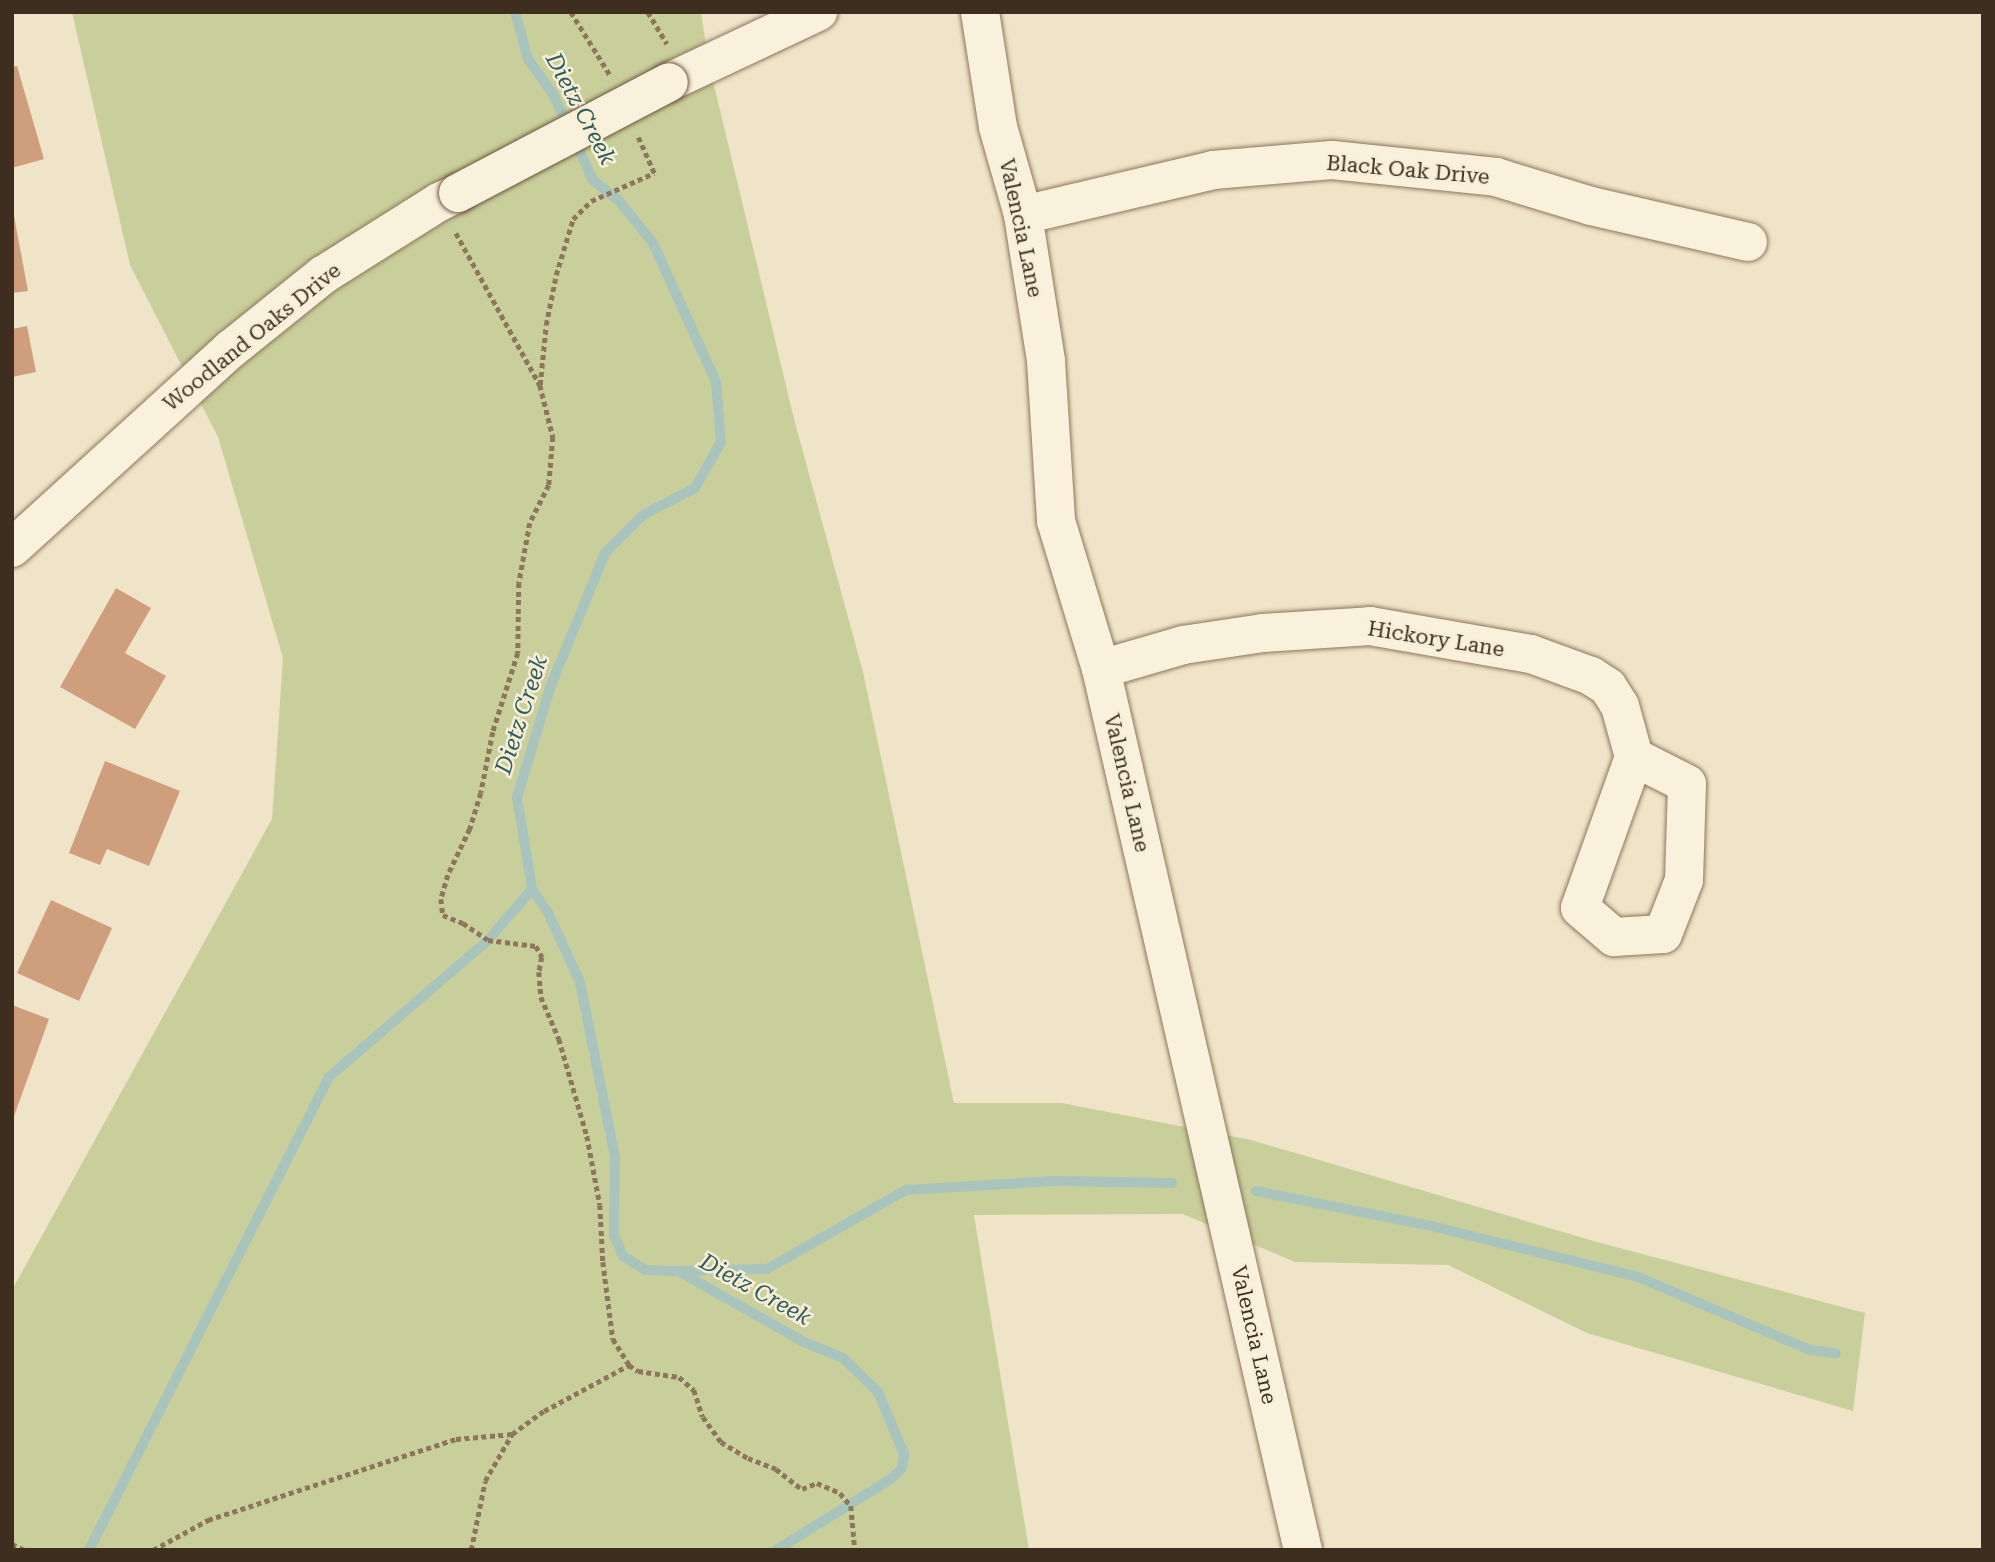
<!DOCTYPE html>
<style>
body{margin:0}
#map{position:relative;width:1995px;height:1562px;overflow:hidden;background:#f0e4c8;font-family:"Roboto Serif",serif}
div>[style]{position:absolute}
.green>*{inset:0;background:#c9cf9b}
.stream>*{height:10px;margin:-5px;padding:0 5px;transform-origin:5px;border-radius:5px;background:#a9c4bc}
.building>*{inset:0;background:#cf9f7d}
.path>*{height:4.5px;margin-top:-2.25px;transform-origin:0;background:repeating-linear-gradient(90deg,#8d765c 0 5px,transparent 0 8.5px)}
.roads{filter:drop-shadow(0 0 2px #8d765c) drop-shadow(0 0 2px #8d765c)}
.street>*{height:38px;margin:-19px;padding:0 19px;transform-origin:19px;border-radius:19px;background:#faf1dc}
.secondary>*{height:38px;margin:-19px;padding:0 19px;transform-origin:19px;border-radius:19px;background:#faf1dc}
.bridges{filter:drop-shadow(0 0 2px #6f573f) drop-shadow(0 0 2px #6f573f)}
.secondary-bridge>*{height:38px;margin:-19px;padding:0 19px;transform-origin:19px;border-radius:19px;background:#faf1dc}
span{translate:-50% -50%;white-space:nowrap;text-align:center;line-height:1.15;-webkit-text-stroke:5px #f7eed8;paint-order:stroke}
.street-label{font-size:21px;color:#3d2e20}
.water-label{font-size:23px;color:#2f5d5a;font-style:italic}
.frame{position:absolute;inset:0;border:14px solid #3d2e20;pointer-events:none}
</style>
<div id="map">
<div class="green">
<div style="clip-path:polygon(72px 12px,701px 12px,709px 64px,794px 419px,863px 672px,954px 1103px,1062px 1103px,1251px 1140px,1597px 1242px,1865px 1313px,1853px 1411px,1587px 1333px,1448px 1265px,1295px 1262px,1183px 1214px,974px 1215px,1029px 1550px,12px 1550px,12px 1290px,272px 819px,283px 658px,218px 437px,130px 265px)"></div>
</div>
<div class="stream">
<div style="left:515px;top:12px;width:49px;rotate:74.5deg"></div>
<div style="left:528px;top:59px;width:43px;rotate:54.5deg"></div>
<div style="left:553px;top:94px;width:95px;rotate:65.1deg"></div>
<div style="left:593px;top:180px;width:33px;rotate:39deg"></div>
<div style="left:619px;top:201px;width:54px;rotate:51deg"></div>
<div style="left:653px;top:243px;width:153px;rotate:65.6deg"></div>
<div style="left:716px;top:382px;width:60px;rotate:85.2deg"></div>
<div style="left:721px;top:442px;width:53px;rotate:119.5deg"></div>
<div style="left:695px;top:488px;width:59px;rotate:152.6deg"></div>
<div style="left:643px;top:515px;width:54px;rotate:135deg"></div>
<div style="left:605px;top:553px;width:146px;rotate:112.2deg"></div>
<div style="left:550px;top:688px;width:114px;rotate:106.8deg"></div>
<div style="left:517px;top:797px;width:93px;rotate:80.7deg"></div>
<div style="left:532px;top:889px;width:29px;rotate:56deg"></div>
<div style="left:548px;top:913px;width:76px;rotate:65.1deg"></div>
<div style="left:580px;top:982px;width:178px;rotate:78.7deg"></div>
<div style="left:615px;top:1157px;width:78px;rotate:90.7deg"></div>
<div style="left:614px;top:1235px;width:23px;rotate:67deg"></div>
<div style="left:623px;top:1256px;width:26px;rotate:32deg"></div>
<div style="left:645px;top:1270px;width:33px;rotate:2deg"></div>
<div style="left:678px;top:1271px;width:145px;rotate:29.4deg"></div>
<div style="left:804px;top:1342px;width:42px;rotate:22.3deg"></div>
<div style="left:843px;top:1358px;width:49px;rotate:44.2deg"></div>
<div style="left:878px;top:1392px;width:67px;rotate:67.2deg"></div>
<div style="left:904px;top:1454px;width:14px;rotate:98deg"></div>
<div style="left:902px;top:1468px;width:16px;rotate:135deg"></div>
<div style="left:891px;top:1479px;width:135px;rotate:148.3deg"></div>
<div style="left:1256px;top:1191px;width:178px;rotate:11.3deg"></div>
<div style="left:1431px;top:1226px;width:213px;rotate:13.8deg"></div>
<div style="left:1638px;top:1277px;width:187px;rotate:23deg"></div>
<div style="left:1810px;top:1350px;width:26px;rotate:7deg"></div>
<div style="left:678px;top:1271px;width:89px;rotate:-1.3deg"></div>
<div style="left:767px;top:1269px;width:160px;rotate:-29.6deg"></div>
<div style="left:906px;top:1190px;width:147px;rotate:-3.5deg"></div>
<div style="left:1053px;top:1181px;width:119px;rotate:1deg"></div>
<div style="left:89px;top:1550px;width:530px;rotate:-63.1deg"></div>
<div style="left:329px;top:1077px;width:210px;rotate:-40.7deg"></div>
<div style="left:488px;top:940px;width:67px;rotate:-49.2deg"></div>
</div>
<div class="building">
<div style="clip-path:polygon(17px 66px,44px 159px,12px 168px,12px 67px)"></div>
<div style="clip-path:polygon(12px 205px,28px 291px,12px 293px)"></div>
<div style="clip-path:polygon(27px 326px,36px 372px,12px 377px,12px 329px)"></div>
<div style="clip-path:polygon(116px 588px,151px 608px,125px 653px,166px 676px,135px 729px,60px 687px)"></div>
<div style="clip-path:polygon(105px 761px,180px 791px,149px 866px,107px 849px,100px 865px,69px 853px)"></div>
<div style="clip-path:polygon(51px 900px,112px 928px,79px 1001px,17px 973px)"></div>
<div style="clip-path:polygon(12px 1005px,49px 1019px,13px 1119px,12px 1118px)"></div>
</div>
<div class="path">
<div style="left:571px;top:12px;width:74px;rotate:58.2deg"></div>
<div style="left:648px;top:12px;width:37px;rotate:59deg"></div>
<div style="left:456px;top:233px;width:174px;rotate:61.1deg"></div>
<div style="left:540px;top:385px;width:54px;rotate:76deg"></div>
<div style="left:553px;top:437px;width:48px;rotate:94.8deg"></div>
<div style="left:549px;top:485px;width:42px;rotate:116.6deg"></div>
<div style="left:530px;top:523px;width:61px;rotate:100.4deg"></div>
<div style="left:519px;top:583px;width:70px;rotate:90.8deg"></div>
<div style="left:518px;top:653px;width:83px;rotate:107.6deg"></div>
<div style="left:493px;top:732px;width:62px;rotate:101.1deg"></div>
<div style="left:481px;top:793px;width:38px;rotate:107deg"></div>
<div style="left:470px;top:829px;width:51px;rotate:115.6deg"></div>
<div style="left:448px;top:875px;width:25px;rotate:106deg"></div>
<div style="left:441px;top:899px;width:16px;rotate:83deg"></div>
<div style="left:443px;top:915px;width:22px;rotate:22deg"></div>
<div style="left:463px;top:923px;width:30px;rotate:34deg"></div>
<div style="left:488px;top:940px;width:48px;rotate:7.1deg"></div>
<div style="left:536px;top:946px;width:13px;rotate:61deg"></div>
<div style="left:542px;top:957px;width:15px;rotate:101deg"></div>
<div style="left:539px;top:972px;width:25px;rotate:85deg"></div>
<div style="left:541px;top:997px;width:46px;rotate:66.8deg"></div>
<div style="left:559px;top:1039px;width:101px;rotate:73.9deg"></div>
<div style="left:587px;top:1136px;width:70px;rotate:79.3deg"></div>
<div style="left:600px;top:1205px;width:57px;rotate:87deg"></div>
<div style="left:603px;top:1262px;width:78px;rotate:82.6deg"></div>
<div style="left:613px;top:1339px;width:31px;rotate:58deg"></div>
<div style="left:629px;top:1365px;width:11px;rotate:34deg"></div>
<div style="left:638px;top:1371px;width:41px;rotate:8.3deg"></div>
<div style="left:679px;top:1377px;width:20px;rotate:41deg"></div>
<div style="left:694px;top:1390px;width:28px;rotate:72deg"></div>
<div style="left:703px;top:1417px;width:31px;rotate:54deg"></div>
<div style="left:721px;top:1442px;width:31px;rotate:31deg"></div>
<div style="left:748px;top:1458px;width:30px;rotate:21deg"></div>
<div style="left:776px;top:1469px;width:33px;rotate:38deg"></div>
<div style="left:802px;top:1489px;width:16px;rotate:-22deg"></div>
<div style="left:817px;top:1483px;width:25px;rotate:23deg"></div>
<div style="left:840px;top:1493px;width:17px;rotate:50deg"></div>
<div style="left:851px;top:1506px;width:44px;rotate:84.8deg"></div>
<div style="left:540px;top:385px;width:60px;rotate:-84.3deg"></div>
<div style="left:546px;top:325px;width:51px;rotate:-78.7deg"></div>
<div style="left:556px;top:275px;width:59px;rotate:-73.1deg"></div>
<div style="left:573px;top:219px;width:25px;rotate:-45deg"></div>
<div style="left:591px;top:201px;width:69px;rotate:-24deg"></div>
<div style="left:654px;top:173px;width:39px;rotate:-114deg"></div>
<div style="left:12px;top:1544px;width:14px;rotate:25deg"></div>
<div style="left:153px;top:1550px;width:63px;rotate:-28.6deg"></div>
<div style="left:208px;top:1520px;width:261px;rotate:-18.1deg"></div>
<div style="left:456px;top:1439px;width:56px;rotate:-5.1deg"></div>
<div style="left:471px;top:1550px;width:70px;rotate:-78.5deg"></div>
<div style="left:485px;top:1481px;width:54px;rotate:-60.1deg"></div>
<div style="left:512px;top:1434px;width:39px;rotate:-36deg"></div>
<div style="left:544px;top:1411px;width:97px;rotate:-28.4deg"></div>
</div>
<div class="roads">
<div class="street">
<div style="left:980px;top:12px;width:116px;rotate:81.1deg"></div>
<div style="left:998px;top:127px;width:91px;rotate:74.1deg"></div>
<div style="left:1023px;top:215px;width:148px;rotate:81deg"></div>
<div style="left:1046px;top:361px;width:160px;rotate:86.4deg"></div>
<div style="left:1056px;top:521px;width:155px;rotate:73.1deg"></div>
<div style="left:1101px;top:669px;width:904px;rotate:77.09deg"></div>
<div style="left:1023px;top:215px;width:195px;rotate:-13.3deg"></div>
<div style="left:1213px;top:170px;width:119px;rotate:-4.8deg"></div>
<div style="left:1332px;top:160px;width:165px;rotate:5.9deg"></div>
<div style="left:1496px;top:177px;width:99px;rotate:17deg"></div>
<div style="left:1591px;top:206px;width:161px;rotate:12.9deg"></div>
<div style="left:1101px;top:669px;width:85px;rotate:-16.3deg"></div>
<div style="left:1183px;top:645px;width:81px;rotate:-8.5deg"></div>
<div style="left:1263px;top:633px;width:107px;rotate:-3.7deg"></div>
<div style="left:1370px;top:626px;width:163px;rotate:9.9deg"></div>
<div style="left:1531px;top:654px;width:64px;rotate:20.1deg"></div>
<div style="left:1591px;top:676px;width:20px;rotate:33deg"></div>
<div style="left:1608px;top:687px;width:22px;rotate:58deg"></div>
<div style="left:1620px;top:706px;width:53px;rotate:74.6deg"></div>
<div style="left:1634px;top:757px;width:160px;rotate:109.7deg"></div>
<div style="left:1580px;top:908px;width:45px;rotate:40.5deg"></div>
<div style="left:1614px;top:937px;width:49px;rotate:-3.5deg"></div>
<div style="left:1663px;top:934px;width:58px;rotate:-68.7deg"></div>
<div style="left:1684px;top:880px;width:96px;rotate:-88.2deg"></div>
<div style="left:1687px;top:784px;width:59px;rotate:-153deg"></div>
</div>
<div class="secondary">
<div style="left:669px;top:82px;width:165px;rotate:-25.2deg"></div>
<div style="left:12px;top:548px;width:296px;rotate:-42.3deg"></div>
<div style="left:231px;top:349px;width:118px;rotate:-38.8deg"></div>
<div style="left:323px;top:275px;width:137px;rotate:-32.2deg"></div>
<div style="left:439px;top:202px;width:21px;rotate:-25deg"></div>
</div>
</div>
<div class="bridges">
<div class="secondary-bridge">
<div style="left:458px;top:193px;width:238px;rotate:-27.7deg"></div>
</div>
</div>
<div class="street-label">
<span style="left:1408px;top:170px;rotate:5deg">Black Oak Drive</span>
<span style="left:1021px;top:228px;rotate:78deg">Valencia Lane</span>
<span style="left:252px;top:337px;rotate:-39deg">Woodland Oaks Drive</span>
<span style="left:1436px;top:639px;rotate:9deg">Hickory Lane</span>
<span style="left:1127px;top:783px;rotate:77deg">Valencia Lane</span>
<span style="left:1254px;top:1335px;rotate:77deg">Valencia Lane</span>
</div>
<div class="water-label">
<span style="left:580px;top:109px;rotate:62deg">Dietz Creek</span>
<span style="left:522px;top:715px;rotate:-72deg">Dietz Creek</span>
<span style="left:755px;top:1290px;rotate:29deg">Dietz Creek</span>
</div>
<div class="frame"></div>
</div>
